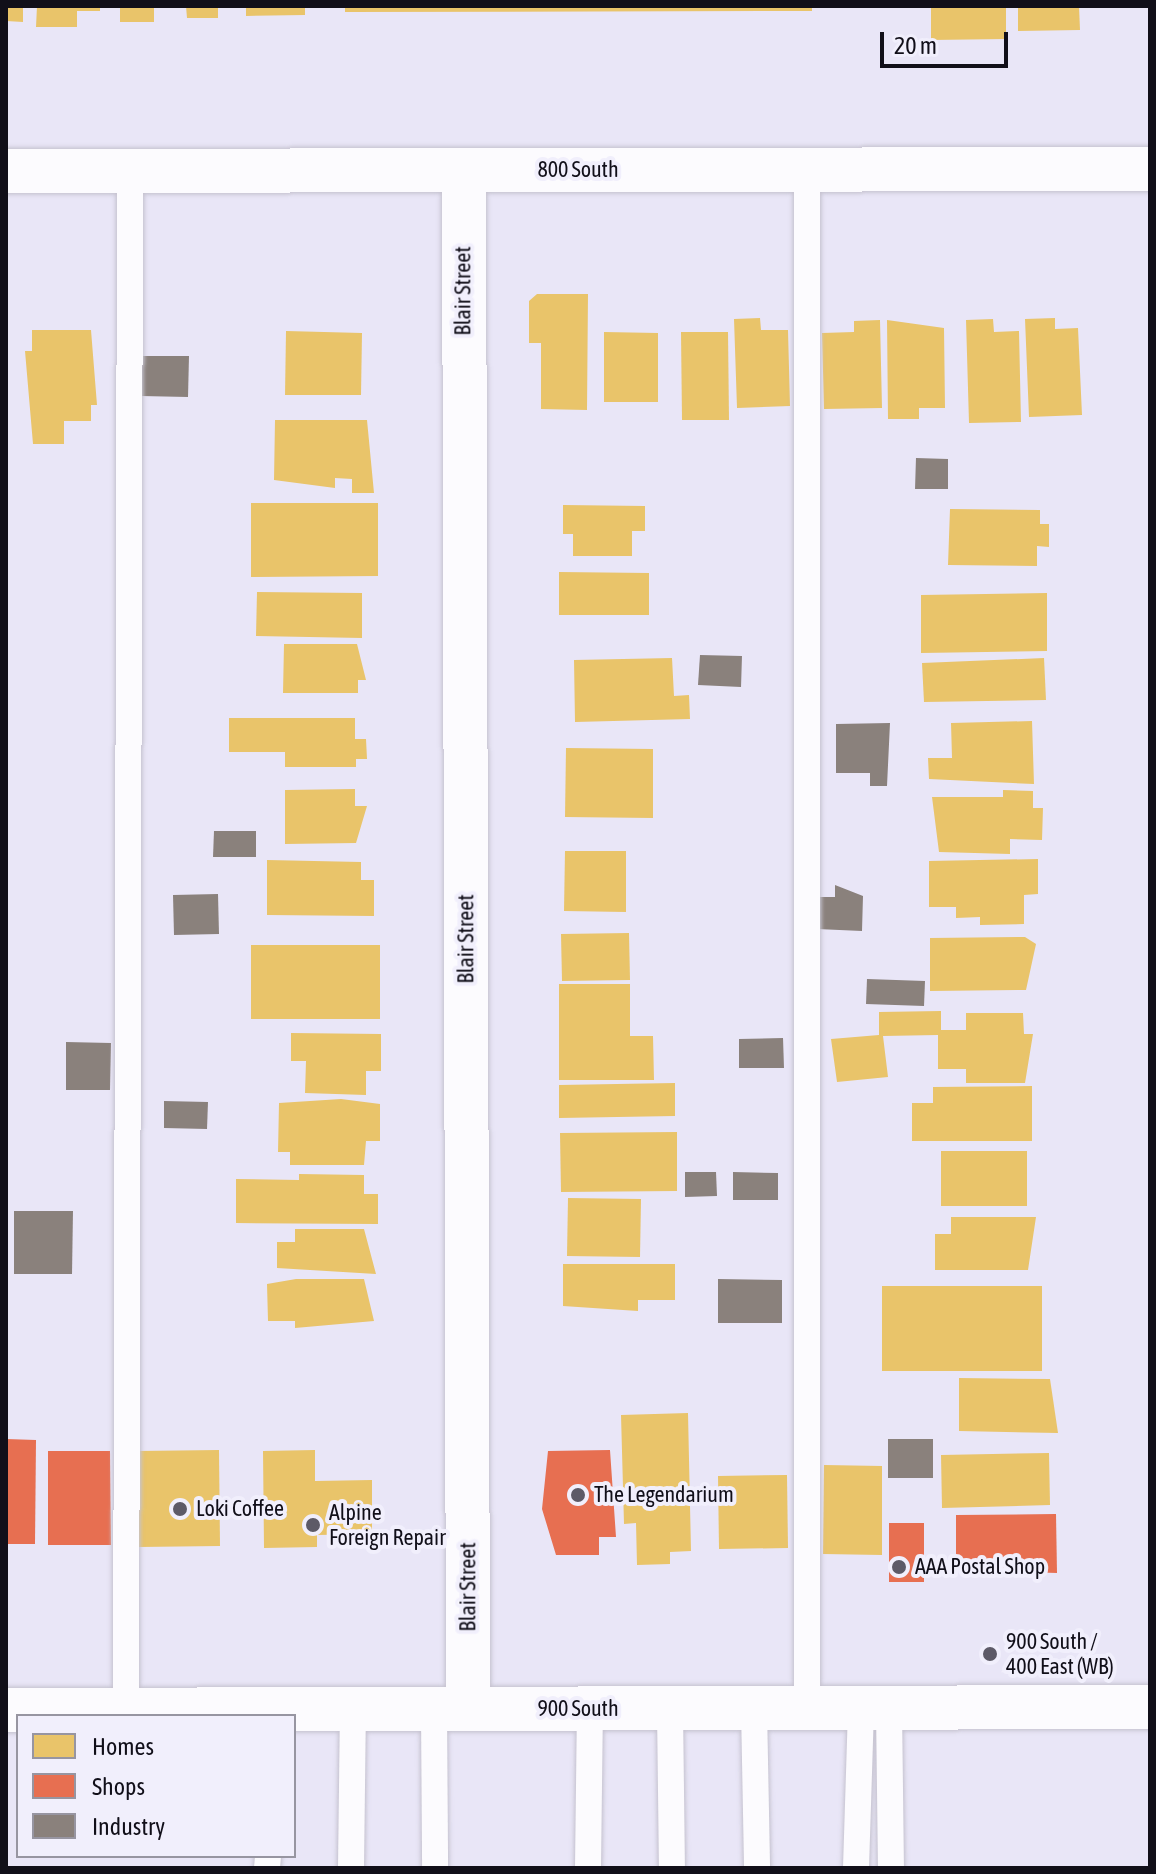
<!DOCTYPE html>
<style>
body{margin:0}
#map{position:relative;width:1156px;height:1874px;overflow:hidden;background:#e9e6f7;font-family:"Asap Condensed",sans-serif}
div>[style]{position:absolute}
.homes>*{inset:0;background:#e9c46a}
.shops>*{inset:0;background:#e76f51}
.industry>*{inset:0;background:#8a817c}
.roads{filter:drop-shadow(0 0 2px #c5c2cf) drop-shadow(0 0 2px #c5c2cf)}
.service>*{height:26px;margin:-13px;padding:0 13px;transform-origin:13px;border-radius:13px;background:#fcfbfe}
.minor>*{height:44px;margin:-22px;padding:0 22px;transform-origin:22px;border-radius:22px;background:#fcfbfe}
.tertiary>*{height:44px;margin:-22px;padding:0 22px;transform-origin:22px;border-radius:22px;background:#fcfbfe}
.secondary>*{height:44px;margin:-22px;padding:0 22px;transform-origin:22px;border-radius:22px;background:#fcfbfe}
.dots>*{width:22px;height:22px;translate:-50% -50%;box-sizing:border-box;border:4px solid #f1effc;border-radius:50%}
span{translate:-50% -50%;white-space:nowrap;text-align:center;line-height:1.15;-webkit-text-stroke:8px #f1effc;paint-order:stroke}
.street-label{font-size:22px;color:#110f19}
.poi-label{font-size:22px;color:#110f19}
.left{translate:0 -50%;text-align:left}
.frame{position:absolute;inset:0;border:8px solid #110f19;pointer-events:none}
.legend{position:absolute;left:16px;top:1714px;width:280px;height:144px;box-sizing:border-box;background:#f1effc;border:2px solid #9795a1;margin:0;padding:10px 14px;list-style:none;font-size:24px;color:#110f19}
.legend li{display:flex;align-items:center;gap:16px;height:40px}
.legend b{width:40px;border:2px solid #9795a1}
.scale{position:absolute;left:880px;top:32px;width:128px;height:36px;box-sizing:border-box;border:4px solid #110f19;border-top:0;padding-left:10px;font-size:24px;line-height:28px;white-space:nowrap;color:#110f19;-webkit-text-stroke:6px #f1effc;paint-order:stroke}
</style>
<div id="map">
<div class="homes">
<div style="clip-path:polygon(6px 6px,23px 6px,23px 22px,6px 21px)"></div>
<div style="clip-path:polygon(37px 6px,100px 6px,100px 11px,77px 11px,77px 27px,36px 27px)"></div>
<div style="clip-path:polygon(120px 6px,154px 6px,154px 22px,120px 22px)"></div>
<div style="clip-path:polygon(186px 6px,218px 6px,218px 18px,187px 18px)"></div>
<div style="clip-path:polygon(246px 6px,305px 6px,305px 15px,246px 16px)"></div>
<div style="clip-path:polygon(345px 6px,812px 6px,812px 11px,345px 12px)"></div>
<div style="clip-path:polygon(931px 6px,1006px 6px,1006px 39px,931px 40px)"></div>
<div style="clip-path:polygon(1018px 6px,1079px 6px,1080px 30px,1018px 31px)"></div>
<div style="clip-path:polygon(537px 294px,588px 294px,587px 410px,541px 409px,541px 343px,529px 343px,529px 301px)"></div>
<div style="clip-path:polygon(760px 318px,761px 330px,788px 330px,790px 406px,737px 408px,734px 319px)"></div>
<div style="clip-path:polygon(1055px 318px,1055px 329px,1078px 328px,1082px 415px,1029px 417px,1025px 319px)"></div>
<div style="clip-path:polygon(993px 319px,994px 332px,1019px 331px,1021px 422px,969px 423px,966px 320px)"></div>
<div style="clip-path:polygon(880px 320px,882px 408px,824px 409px,822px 333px,854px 332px,854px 321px)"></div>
<div style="clip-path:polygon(887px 320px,944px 328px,945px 408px,919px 408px,919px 419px,888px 419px)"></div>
<div style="clip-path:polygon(32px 330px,91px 330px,97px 405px,91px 405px,91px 421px,64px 421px,64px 444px,33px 444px,25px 351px,32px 351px)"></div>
<div style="clip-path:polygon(286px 331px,362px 333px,361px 395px,285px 395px)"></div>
<div style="clip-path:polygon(604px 332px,658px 333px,658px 402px,604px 402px)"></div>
<div style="clip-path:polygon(681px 332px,728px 332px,729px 420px,682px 420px)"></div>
<div style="clip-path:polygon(275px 420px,367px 420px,374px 493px,352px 493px,352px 479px,335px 478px,335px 488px,274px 480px)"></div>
<div style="clip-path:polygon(251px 503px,378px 503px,378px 576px,251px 577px)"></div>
<div style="clip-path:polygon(563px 505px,645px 506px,645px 531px,632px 531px,632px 556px,573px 556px,573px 534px,563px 534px)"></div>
<div style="clip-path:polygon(950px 509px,1040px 510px,1040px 524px,1049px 524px,1049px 547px,1037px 546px,1037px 566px,948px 565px)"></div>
<div style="clip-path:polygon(559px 572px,649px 573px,649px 615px,559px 615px)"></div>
<div style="clip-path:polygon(257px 592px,362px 593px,362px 638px,256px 636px)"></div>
<div style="clip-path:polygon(1047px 593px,1047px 651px,921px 653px,921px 595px)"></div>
<div style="clip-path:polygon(284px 644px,357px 644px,366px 680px,358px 680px,358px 693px,283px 693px)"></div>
<div style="clip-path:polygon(672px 658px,674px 696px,689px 695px,690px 719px,575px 722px,574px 660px)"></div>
<div style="clip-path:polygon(1044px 658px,1046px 700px,924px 702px,922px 663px)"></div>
<div style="clip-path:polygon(229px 718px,355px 718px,355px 739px,366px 739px,367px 759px,356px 759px,356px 767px,285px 767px,285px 752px,229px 752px)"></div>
<div style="clip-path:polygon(1032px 721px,1034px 784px,929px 779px,928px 758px,952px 758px,951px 723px)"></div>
<div style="clip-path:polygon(566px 748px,653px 749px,653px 818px,565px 817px)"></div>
<div style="clip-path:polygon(355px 789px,355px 806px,367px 806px,356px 843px,285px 844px,285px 790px)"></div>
<div style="clip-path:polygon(1003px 790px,1033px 791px,1033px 808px,1043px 808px,1042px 840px,1010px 839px,1010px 854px,939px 852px,932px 797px,1003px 797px)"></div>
<div style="clip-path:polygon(565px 851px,626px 851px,626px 912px,564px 911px)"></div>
<div style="clip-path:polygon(1038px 859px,1038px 894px,1024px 895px,1024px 924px,980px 925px,980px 917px,956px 918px,956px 907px,929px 907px,929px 861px)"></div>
<div style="clip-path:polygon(267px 860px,361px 862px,361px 880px,374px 880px,374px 916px,267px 915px)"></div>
<div style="clip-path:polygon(629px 933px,630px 980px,562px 981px,561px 934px)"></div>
<div style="clip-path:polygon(1025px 937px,1036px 944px,1026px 990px,930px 991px,930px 938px)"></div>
<div style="clip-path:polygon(251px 945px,380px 945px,380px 1019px,251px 1019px)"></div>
<div style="clip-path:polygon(559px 984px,630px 984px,630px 1036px,653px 1036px,654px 1080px,559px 1080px)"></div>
<div style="clip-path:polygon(941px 1011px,941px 1030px,966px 1030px,966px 1013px,1023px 1013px,1024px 1034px,1033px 1034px,1025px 1083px,966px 1083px,966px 1069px,938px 1069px,938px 1035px,883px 1036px,888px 1077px,837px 1082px,831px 1039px,879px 1035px,879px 1012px)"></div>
<div style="clip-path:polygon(291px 1033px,381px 1034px,381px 1071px,366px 1071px,366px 1095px,305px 1093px,306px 1061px,291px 1061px)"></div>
<div style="clip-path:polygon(675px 1083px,675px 1116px,559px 1118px,559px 1085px)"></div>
<div style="clip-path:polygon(1032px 1086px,1032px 1141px,912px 1141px,912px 1103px,933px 1103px,933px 1087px)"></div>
<div style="clip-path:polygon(341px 1099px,380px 1104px,380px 1141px,366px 1141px,364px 1165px,290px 1165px,290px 1152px,278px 1152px,279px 1103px)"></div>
<div style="clip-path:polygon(677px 1132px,677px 1191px,561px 1192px,560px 1133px)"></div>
<div style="clip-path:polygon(941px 1151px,1027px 1151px,1027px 1206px,941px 1206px)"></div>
<div style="clip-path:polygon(299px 1174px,364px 1175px,364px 1194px,378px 1194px,378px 1224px,236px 1223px,236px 1179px,299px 1180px)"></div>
<div style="clip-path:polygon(568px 1198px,641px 1199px,640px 1257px,567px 1256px)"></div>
<div style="clip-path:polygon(951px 1217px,1036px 1217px,1028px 1270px,935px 1270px,935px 1234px,951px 1234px)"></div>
<div style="clip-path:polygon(295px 1229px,364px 1229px,376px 1274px,277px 1268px,277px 1242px,295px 1242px)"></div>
<div style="clip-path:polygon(563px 1264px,675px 1264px,675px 1300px,638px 1300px,638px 1311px,563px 1306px)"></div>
<div style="clip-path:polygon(296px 1279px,364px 1279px,374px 1321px,295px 1328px,295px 1321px,268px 1321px,267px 1284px)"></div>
<div style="clip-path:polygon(882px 1286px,1042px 1286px,1042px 1371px,882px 1371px)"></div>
<div style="clip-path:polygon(959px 1378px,1050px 1379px,1058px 1433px,959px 1431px)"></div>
<div style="clip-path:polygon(688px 1413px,691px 1551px,670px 1552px,670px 1564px,637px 1565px,636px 1523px,624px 1524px,621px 1415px)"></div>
<div style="clip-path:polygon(219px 1450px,220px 1546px,139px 1547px,138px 1451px)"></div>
<div style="clip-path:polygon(315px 1450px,315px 1481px,372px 1480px,372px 1534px,317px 1535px,317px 1547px,264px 1548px,263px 1451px)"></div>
<div style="clip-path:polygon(1049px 1453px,1050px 1505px,942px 1508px,941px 1455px)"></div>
<div style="clip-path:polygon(824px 1465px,882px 1466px,882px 1555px,823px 1554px)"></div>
<div style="clip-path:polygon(787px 1475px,788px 1548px,719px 1549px,718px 1476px)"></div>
</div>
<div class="shops">
<div style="clip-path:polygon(6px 1439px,36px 1440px,35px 1544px,6px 1544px)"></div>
<div style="clip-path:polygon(610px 1450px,616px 1537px,599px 1537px,599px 1555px,556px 1555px,542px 1509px,548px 1451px)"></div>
<div style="clip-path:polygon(48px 1451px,110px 1451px,111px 1545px,48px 1545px)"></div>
<div style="clip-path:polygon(1056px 1514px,1057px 1573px,956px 1570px,956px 1515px)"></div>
<div style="clip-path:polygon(889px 1523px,924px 1523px,924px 1582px,889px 1582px)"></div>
</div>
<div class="industry">
<div style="clip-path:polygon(142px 356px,189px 356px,188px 397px,141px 396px)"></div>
<div style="clip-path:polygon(916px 458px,948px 459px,948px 489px,915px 489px)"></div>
<div style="clip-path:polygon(700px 655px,742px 656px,741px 687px,698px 685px)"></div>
<div style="clip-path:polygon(890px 723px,887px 786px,870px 786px,870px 773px,836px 773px,836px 724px)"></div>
<div style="clip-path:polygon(214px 831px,256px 831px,256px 857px,213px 857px)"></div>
<div style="clip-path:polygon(835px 885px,863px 896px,862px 931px,817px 929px,818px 897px,835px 897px)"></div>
<div style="clip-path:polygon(218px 894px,219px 934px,174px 935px,173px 895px)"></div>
<div style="clip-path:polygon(867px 979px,925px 981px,924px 1006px,866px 1004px)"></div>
<div style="clip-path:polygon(783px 1038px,784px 1068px,739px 1068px,739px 1039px)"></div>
<div style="clip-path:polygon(66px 1042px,111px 1043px,110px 1090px,66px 1090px)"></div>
<div style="clip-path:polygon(164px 1101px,208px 1102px,207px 1129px,164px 1128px)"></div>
<div style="clip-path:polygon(685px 1172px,716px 1172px,717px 1196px,685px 1197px)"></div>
<div style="clip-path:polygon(733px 1172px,778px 1173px,778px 1200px,733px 1200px)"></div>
<div style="clip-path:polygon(14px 1211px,73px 1211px,72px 1274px,14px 1274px)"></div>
<div style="clip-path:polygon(718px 1279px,782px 1280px,782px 1323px,718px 1323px)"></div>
<div style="clip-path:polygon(888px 1439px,933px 1439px,933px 1478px,888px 1478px)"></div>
</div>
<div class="roads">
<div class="service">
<div style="left:807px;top:169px;width:1539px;rotate:90deg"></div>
<div style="left:754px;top:1708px;width:160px;rotate:88.9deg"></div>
<div style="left:889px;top:1708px;width:160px;rotate:89.3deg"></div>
<div style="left:434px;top:1709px;width:159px;rotate:89.6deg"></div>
<div style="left:670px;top:1709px;width:159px;rotate:89.3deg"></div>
<div style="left:126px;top:1710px;width:1539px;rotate:-89.85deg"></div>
<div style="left:267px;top:1868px;width:12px;rotate:-85deg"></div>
<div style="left:351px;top:1868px;width:159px;rotate:-89.3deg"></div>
<div style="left:588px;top:1868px;width:159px;rotate:-89.3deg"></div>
<div style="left:856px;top:1868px;width:160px;rotate:-88.2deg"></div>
</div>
<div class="minor">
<div style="left:464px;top:170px;width:1539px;rotate:89.85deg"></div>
</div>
<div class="tertiary">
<div style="left:6px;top:1710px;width:1144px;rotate:-0.15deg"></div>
</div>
<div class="secondary">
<div style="left:6px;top:171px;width:1144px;rotate:-0.1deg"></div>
</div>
</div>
<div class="dots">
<div style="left:578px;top:1495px;background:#5d5a67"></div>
<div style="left:180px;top:1509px;background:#5d5a67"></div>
<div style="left:313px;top:1525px;background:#5d5a67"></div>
<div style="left:899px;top:1567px;background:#5d5a67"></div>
<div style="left:990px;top:1654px;background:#5d5a67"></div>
</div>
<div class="street-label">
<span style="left:578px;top:170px">800 South</span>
<span style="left:463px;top:291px;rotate:-90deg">Blair Street</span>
<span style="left:466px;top:939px;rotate:-90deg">Blair Street</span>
<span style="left:468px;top:1587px;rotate:-90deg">Blair Street</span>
<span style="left:578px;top:1709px">900 South</span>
</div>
<div class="poi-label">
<span class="left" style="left:594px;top:1495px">The Legendarium</span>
<span class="left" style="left:196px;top:1509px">Loki Coffee</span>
<span class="left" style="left:329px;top:1525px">Alpine<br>Foreign Repair</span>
<span class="left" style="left:915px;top:1567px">AAA Postal Shop</span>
<span class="left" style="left:1006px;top:1654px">900 South /<br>400 East (WB)</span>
</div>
<div class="frame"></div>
<ul class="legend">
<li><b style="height:22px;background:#e9c46a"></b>Homes</li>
<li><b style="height:22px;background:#e76f51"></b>Shops</li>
<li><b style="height:22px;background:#8a817c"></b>Industry</li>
</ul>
<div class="scale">20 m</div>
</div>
